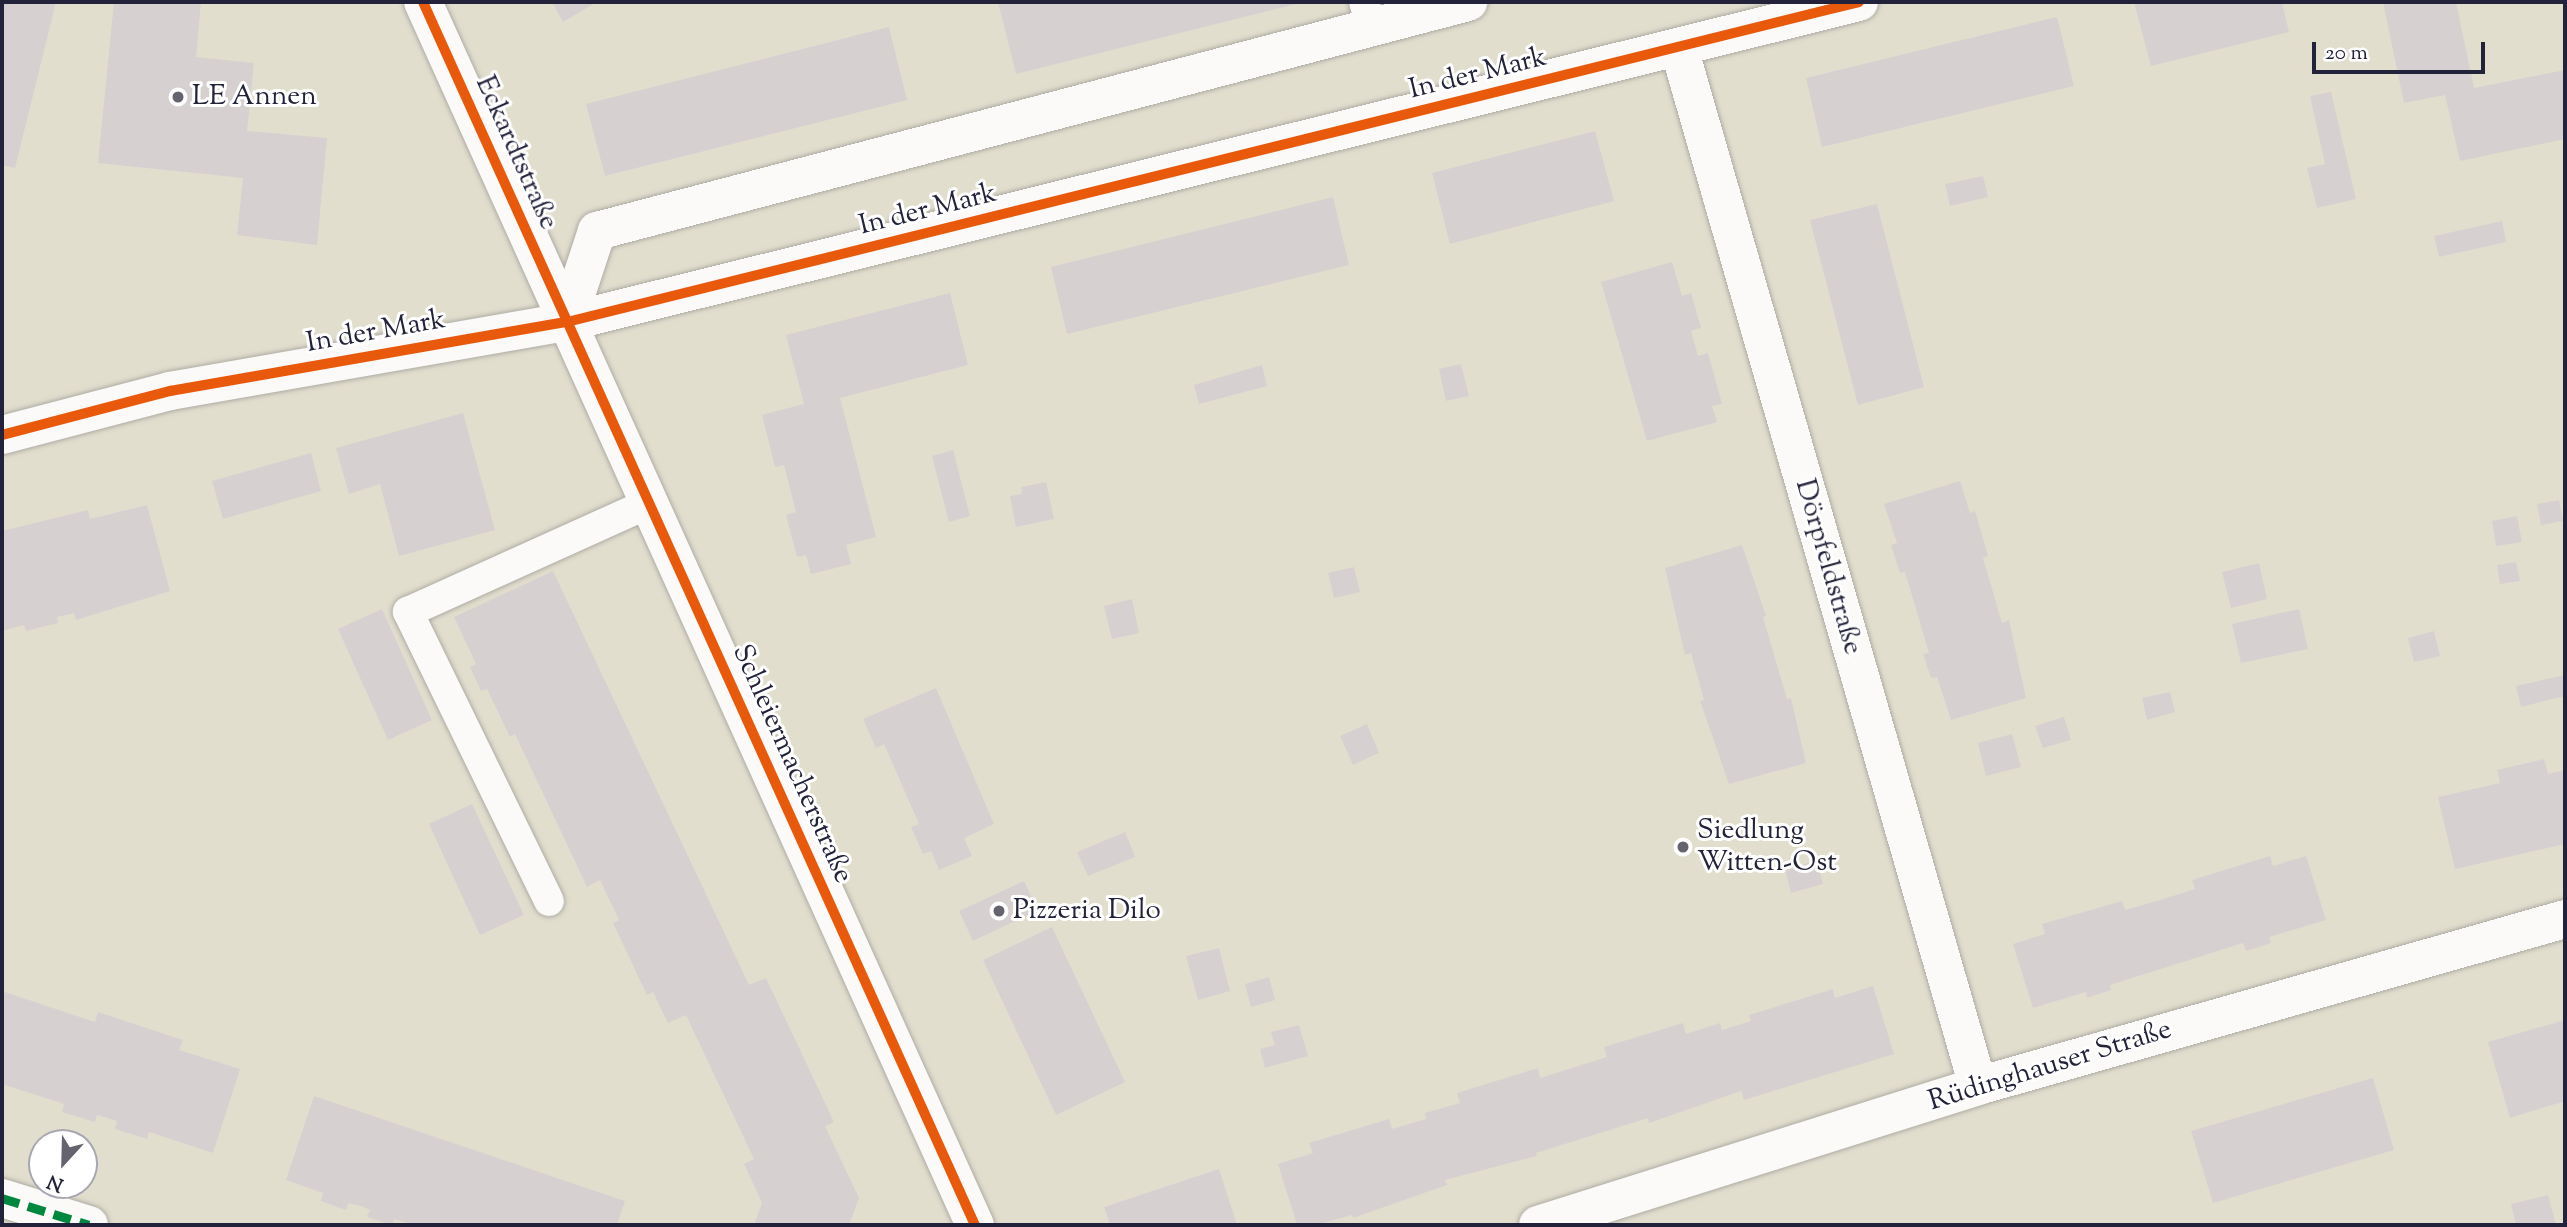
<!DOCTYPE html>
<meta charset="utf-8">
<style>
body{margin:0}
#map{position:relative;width:2567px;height:1227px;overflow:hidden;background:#e2dece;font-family:"Sorts Mill Goudy",serif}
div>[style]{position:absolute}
.building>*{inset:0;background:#d7d0d1}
.roads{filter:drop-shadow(0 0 2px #aeaca4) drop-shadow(0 0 2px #aeaca4)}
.lane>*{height:30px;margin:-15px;padding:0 15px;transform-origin:15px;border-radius:15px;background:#fbfaf8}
.street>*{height:38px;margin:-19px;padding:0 19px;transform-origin:19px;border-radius:19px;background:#fbfaf8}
.quiet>*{height:9px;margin-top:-4.5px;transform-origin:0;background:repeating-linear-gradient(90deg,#00873e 0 18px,transparent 0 27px)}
.cycleway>*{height:10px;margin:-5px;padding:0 5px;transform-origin:5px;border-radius:5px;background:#e8590c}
.dots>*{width:19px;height:19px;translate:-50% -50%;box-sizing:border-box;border:4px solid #fff;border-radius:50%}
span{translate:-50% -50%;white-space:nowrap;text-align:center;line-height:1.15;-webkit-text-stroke:6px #fff;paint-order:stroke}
.street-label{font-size:28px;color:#22223b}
.poi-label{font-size:28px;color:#22223b}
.left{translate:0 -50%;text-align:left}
.frame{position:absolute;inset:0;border:4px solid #22223b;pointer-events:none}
.north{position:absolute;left:28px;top:1129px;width:70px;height:70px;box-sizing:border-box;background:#fff;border:2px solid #a7a7b1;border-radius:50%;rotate:202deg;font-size:19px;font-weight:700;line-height:28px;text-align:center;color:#22223b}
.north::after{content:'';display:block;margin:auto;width:24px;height:32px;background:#65646e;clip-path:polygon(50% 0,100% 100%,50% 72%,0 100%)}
.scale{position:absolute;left:2312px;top:42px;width:173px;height:32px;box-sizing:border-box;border:4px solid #22223b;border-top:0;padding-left:9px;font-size:21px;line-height:24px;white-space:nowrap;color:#22223b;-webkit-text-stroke:5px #fff;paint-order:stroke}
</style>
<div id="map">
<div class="building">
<div style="clip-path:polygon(2px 2px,56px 2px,15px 168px,2px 165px)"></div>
<div style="clip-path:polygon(114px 2px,201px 2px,196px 57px,254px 63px,247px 131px,327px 138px,317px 245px,237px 235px,243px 178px,98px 163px)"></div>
<div style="clip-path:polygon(552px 2px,597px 2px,563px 22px)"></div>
<div style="clip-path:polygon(998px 2px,1300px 2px,1300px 3px,1016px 74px)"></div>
<div style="clip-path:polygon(2134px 2px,2282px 2px,2289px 32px,2151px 66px)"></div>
<div style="clip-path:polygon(2383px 2px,2456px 2px,2474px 88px,2565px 70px,2565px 139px,2460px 161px,2445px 95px,2404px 103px)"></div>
<div style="clip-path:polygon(2057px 17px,2074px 86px,1822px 147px,1806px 78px)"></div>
<div style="clip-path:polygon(889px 27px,907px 100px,605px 176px,586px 104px)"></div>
<div style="clip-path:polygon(2331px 92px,2356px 199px,2317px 208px,2307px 168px,2325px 164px,2310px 96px)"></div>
<div style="clip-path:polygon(1595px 131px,1614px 201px,1450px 244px,1432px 173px)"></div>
<div style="clip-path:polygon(1983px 176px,1988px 197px,1950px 206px,1945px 184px)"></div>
<div style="clip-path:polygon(1333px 197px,1349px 265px,1067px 334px,1051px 267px)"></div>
<div style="clip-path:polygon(1877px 204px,1924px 387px,1858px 405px,1810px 220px)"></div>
<div style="clip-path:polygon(2502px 221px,2506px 242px,2439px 257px,2434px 236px)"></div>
<div style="clip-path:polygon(1672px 262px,1682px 296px,1691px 293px,1701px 328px,1691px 331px,1698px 356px,1708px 353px,1722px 404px,1712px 406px,1717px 422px,1647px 441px,1601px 282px)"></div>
<div style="clip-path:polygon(950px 293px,968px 365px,840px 398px,876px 537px,846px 545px,851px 564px,811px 574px,806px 555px,797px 557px,786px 515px,796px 512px,789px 485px,784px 465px,775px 467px,762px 415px,804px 404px,786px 335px)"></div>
<div style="clip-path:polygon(1461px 364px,1469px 396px,1446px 401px,1439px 369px)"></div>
<div style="clip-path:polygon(1262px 365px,1267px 386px,1199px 404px,1194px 385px)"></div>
<div style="clip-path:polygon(463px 413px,495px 530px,399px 556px,380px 484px,349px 494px,336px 448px)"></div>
<div style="clip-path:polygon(953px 450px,970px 516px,949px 522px,932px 456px)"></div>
<div style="clip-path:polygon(311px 453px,321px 491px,223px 519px,212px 481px)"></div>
<div style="clip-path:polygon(1960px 481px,1970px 513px,1975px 511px,1988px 556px,1983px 558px,2002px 623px,2009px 620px,2026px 698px,1951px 720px,1937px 677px,1931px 678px,1923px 654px,1929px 653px,1905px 572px,1900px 573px,1891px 545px,1897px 543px,1884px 504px)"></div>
<div style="clip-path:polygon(1046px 482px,1054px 519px,1016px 527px,1010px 496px,1022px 494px,1021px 487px)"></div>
<div style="clip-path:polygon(2559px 500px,2563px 521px,2541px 525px,2537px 504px)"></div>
<div style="clip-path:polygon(147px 505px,170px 591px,76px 620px,74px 613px,57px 617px,58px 623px,26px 631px,24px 625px,2px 631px,2px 531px,88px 510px,90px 519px)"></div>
<div style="clip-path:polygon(2517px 516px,2522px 542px,2496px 546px,2492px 521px)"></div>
<div style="clip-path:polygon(1742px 545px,1766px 616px,1763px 617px,1787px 699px,1791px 698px,1806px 763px,1729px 784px,1700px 701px,1704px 700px,1691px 653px,1685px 655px,1665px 568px)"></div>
<div style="clip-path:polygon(2516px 562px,2520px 581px,2500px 584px,2497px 565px)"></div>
<div style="clip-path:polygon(2259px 563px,2267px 599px,2231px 608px,2222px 572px)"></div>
<div style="clip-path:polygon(1354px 567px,1360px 592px,1334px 598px,1328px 573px)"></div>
<div style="clip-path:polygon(553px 571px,749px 985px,766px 978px,834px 1122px,825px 1126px,859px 1198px,849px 1225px,754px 1225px,762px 1203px,744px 1164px,754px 1159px,686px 1015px,668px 1023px,653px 992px,647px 995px,613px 923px,619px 920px,600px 880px,587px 887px,515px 734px,510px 737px,487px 689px,481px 691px,470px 667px,476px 664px,454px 617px)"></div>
<div style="clip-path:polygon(1132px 599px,1139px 633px,1112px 639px,1104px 606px)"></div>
<div style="clip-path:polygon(382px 609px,432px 720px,388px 740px,338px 629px)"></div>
<div style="clip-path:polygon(2299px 609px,2308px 649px,2241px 663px,2232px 624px)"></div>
<div style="clip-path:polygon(2434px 631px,2440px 656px,2414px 662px,2408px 638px)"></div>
<div style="clip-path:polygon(2565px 675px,2565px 696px,2521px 707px,2516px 686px)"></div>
<div style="clip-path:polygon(936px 688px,994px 824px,964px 838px,972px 856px,939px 870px,931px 851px,923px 854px,911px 827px,919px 824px,884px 744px,876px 748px,863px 719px)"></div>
<div style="clip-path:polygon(2170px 692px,2175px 712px,2147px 720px,2142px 698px)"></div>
<div style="clip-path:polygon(2064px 717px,2071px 740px,2043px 748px,2035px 726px)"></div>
<div style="clip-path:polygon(1367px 724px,1379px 753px,1353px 765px,1340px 736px)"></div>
<div style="clip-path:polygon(2012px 734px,2021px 767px,1986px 776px,1978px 743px)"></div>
<div style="clip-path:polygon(2544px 759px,2548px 774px,2565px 770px,2565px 844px,2455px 869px,2438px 797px,2500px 783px,2497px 770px)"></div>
<div style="clip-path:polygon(472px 804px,524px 915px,480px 935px,429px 824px)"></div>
<div style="clip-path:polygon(1125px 832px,1135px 857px,1088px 876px,1077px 852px)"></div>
<div style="clip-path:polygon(2270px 856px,2273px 866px,2306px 856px,2326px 920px,2269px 937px,2271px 943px,2246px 951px,2243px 943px,2110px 985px,2111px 990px,2087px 998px,2086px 992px,2033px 1008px,2013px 944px,2045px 934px,2042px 924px,2122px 901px,2125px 910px,2160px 900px,2195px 889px,2192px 880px)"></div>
<div style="clip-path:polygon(1817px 861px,1823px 884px,1791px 893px,1785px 869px)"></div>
<div style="clip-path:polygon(1024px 881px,1038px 910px,973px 941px,959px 911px)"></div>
<div style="clip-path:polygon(1052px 927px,1125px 1082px,1056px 1115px,983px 960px)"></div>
<div style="clip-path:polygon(1219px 948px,1230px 991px,1198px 1000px,1186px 956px)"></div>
<div style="clip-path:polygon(1269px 977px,1275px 1000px,1251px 1007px,1245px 984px)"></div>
<div style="clip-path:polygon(1873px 986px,1894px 1054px,1744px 1100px,1741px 1091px,1649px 1123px,1648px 1118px,1536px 1153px,1537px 1156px,1445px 1180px,1447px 1185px,1353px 1218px,1352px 1215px,1315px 1225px,1297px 1225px,1278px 1164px,1313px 1153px,1309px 1143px,1389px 1119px,1392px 1129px,1426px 1119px,1425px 1113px,1460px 1103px,1457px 1093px,1538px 1068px,1540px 1078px,1607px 1057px,1604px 1047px,1683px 1023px,1686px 1034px,1720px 1023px,1722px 1030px,1751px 1021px,1749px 1015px,1833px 989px,1835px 998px)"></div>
<div style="clip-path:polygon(2px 991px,95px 1022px,98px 1012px,183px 1040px,179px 1050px,240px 1069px,213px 1153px,149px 1132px,147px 1139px,115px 1129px,117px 1121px,97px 1115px,95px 1122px,62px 1112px,64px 1104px,2px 1084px)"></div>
<div style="clip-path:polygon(2565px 1020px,2565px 1101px,2510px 1118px,2488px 1042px)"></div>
<div style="clip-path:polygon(1299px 1025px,1308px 1056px,1265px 1068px,1260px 1049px,1275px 1045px,1271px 1032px)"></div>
<div style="clip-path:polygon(2373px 1078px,2394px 1150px,2213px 1203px,2191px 1131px)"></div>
<div style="clip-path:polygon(314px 1096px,625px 1201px,617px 1225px,414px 1225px,394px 1219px,392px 1225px,367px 1217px,370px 1210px,361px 1206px,349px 1203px,346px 1210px,321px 1201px,323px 1193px,286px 1180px)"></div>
<div style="clip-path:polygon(1219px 1169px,1237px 1225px,1110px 1225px,1104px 1207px)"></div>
<div style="clip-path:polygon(2548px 1195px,2556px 1225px,2516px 1225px,2511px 1204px)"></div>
</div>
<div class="roads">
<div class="lane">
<div style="left:1364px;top:2px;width:27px;rotate:73deg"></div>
<div style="left:549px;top:901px;width:322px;rotate:-116deg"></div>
<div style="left:408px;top:612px;width:265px;rotate:-24.3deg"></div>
</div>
<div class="street">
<div style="left:423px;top:2px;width:1342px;rotate:65.71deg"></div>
<div style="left:1679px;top:48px;width:1080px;rotate:73.93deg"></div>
<div style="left:567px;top:322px;width:96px;rotate:-71.8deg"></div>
<div style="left:597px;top:231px;width:901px;rotate:-14.73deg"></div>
<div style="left:2px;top:435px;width:174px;rotate:-14.7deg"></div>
<div style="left:170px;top:391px;width:403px;rotate:-9.9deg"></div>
<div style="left:567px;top:322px;width:1331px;rotate:-13.91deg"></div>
<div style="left:2px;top:1198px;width:91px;rotate:17.2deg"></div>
<div style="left:1538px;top:1225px;width:461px;rotate:-17.5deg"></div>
<div style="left:1978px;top:1086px;width:610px;rotate:-15.88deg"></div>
</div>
</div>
<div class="quiet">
<div style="left:2px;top:1198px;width:91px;rotate:17.2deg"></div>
</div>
<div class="cycleway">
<div style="left:423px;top:2px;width:1342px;rotate:65.71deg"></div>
<div style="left:2px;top:435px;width:174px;rotate:-14.7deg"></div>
<div style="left:170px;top:391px;width:403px;rotate:-9.9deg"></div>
<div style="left:567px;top:322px;width:1331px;rotate:-13.91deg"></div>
</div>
<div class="dots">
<div style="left:178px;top:97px;background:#65646e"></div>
<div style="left:1683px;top:847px;background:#65646e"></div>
<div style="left:999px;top:911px;background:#65646e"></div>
</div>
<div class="street-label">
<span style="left:1478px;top:74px;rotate:-14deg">In der Mark</span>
<span style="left:516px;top:153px;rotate:66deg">Eckardtstraße</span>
<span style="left:928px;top:210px;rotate:-14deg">In der Mark</span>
<span style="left:376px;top:332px;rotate:-10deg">In der Mark</span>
<span style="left:1828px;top:567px;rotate:74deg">Dörpfeldstraße</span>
<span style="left:792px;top:764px;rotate:66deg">Schleiermacherstraße</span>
<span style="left:2050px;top:1066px;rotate:-17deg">Rüdinghauser Straße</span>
</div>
<div class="poi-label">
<span class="left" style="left:192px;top:97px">LE Annen</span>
<span class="left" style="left:1697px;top:847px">Siedlung<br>Witten-Ost</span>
<span class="left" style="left:1013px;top:911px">Pizzeria Dilo</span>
</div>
<div class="frame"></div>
<div class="north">N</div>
<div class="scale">20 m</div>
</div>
